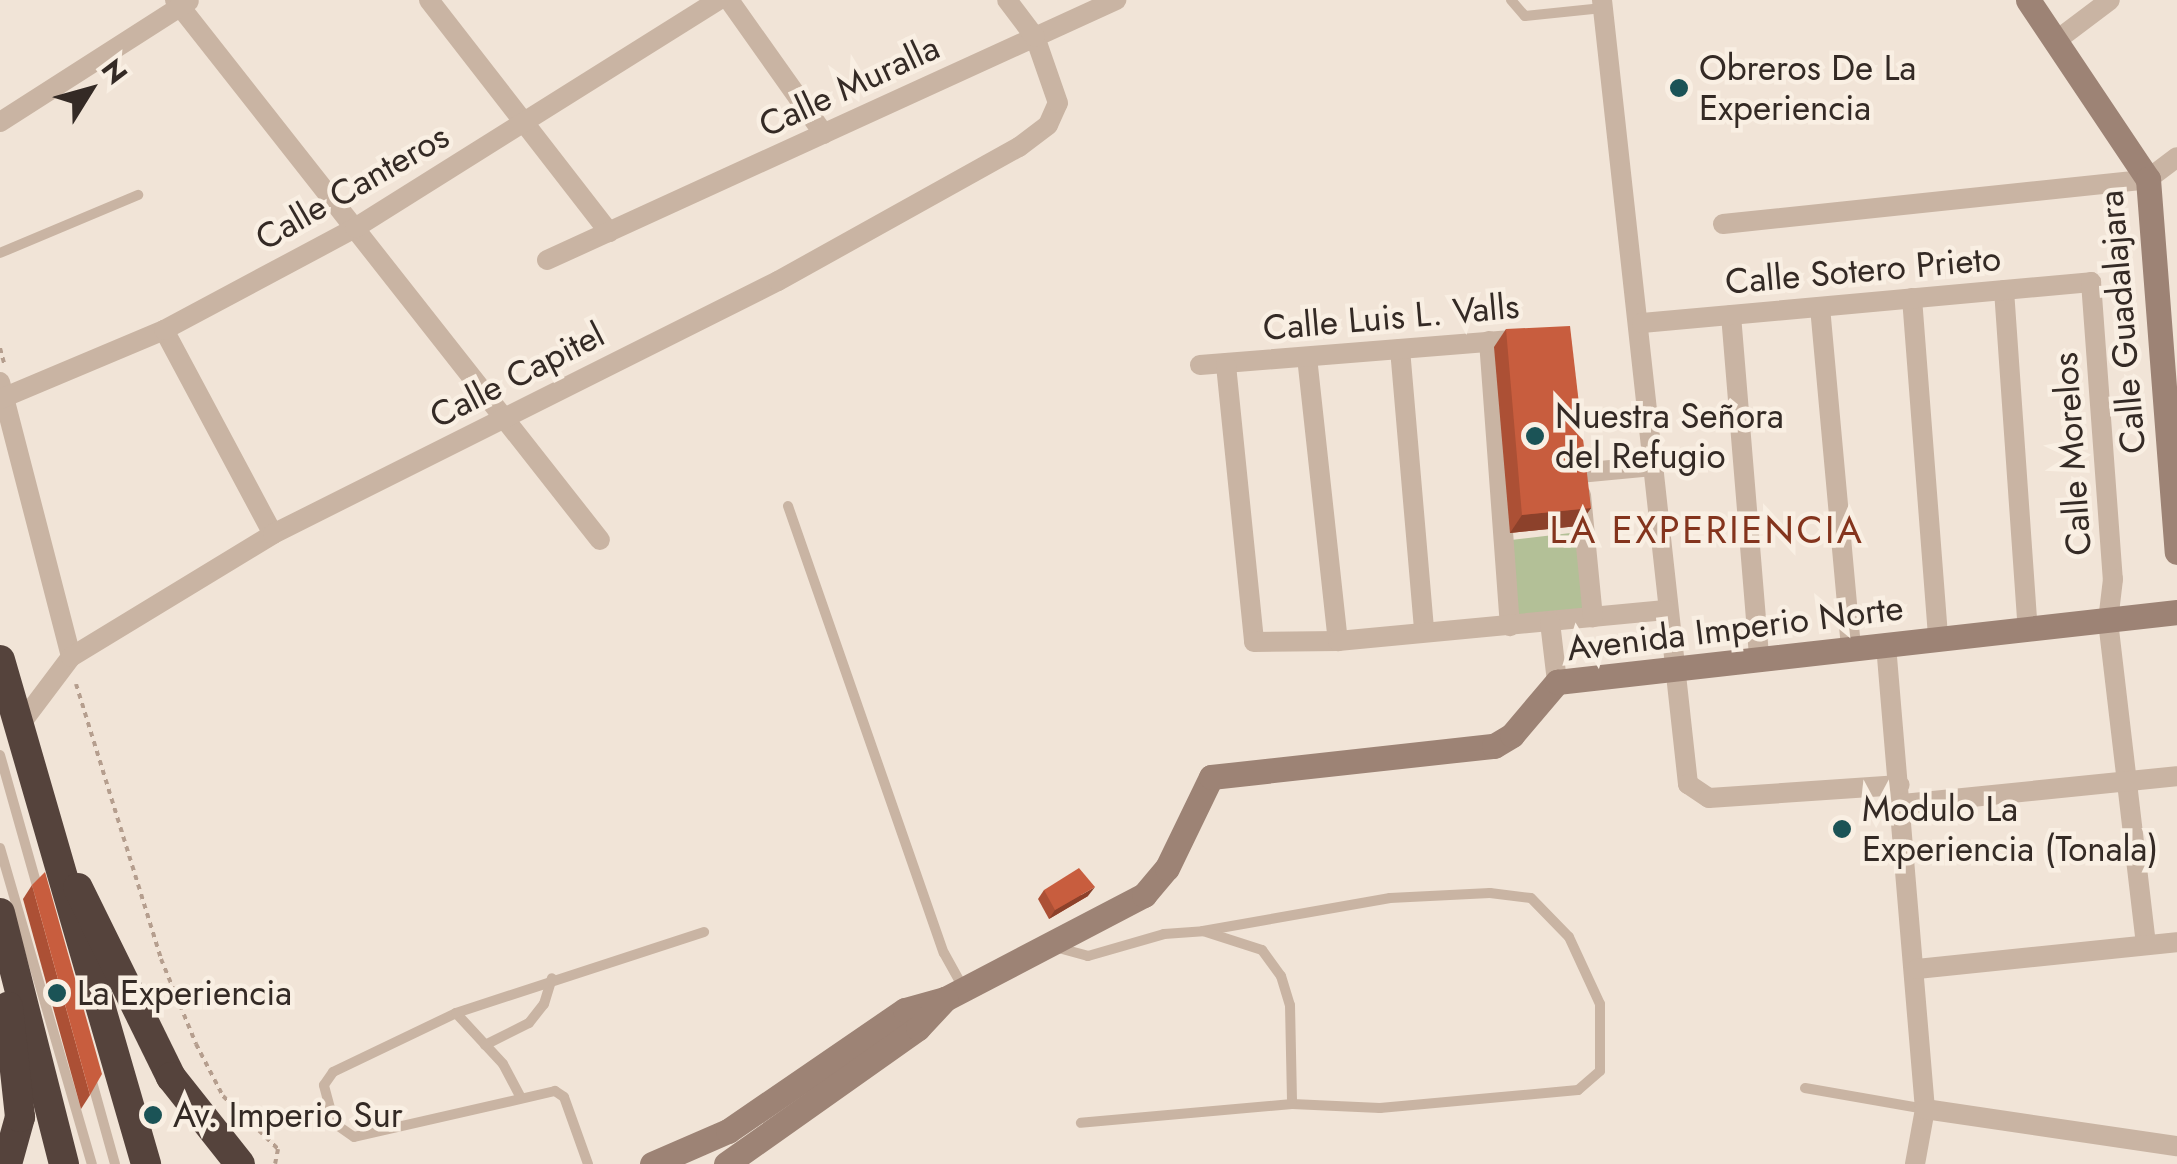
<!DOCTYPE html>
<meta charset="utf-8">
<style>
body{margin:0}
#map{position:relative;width:2177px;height:1164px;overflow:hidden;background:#f1e4d7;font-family:Jost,sans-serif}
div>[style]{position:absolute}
.green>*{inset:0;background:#b3c097}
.path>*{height:4px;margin-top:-2px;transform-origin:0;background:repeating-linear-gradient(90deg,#b59e8e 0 5px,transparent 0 10px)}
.lane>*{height:10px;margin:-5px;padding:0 5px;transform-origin:5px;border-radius:5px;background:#c9b4a3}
.street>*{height:20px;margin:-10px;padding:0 10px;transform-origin:10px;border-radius:10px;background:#c9b4a3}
.secondary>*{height:25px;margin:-12.5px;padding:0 12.5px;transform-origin:12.5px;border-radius:12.5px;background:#9d8375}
.highway>*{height:30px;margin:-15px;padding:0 15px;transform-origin:15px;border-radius:15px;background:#55433c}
.wall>*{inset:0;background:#ac5035}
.shaded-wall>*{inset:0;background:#8c412b}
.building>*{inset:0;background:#c85d3e}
.dots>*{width:28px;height:28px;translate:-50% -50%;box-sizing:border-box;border:5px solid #f9efe3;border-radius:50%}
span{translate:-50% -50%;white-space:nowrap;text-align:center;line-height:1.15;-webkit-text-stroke:9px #f9efe3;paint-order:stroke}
.poi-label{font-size:35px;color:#342a25}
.left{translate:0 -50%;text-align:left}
.street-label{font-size:35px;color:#342a25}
.neighbourhood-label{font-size:38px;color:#84341d;letter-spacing:2.5px}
.north{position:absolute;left:40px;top:40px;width:100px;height:100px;-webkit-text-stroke:8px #f9efe3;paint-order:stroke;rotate:53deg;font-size:28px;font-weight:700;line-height:40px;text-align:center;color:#342a25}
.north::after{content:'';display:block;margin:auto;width:35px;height:45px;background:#342a25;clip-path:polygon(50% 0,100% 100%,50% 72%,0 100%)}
</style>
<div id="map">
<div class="green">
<div style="clip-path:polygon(1579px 532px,1589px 614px,1510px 621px,1511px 540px)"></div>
</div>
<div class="path">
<div style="left:0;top:348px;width:16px;rotate:75deg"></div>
<div style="left:76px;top:684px;width:288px;rotate:72.8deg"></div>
<div style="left:161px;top:959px;width:92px;rotate:67.6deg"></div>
<div style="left:196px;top:1044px;width:59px;rotate:62.6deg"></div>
<div style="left:223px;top:1096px;width:76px;rotate:43.9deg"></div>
<div style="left:278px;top:1149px;width:15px;rotate:101deg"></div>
</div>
<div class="lane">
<div style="left:1511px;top:0;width:21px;rotate:49deg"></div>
<div style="left:1525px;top:16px;width:78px;rotate:-5.9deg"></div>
<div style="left:0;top:253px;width:150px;rotate:-22.8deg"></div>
<div style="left:788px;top:506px;width:473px;rotate:70.8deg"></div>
<div style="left:944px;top:953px;width:39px;rotate:61deg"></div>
<div style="left:0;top:755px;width:143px;rotate:74.2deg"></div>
<div style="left:0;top:848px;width:329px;rotate:73.8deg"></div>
<div style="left:1203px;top:931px;width:190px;rotate:-10deg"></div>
<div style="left:1390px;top:898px;width:100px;rotate:-2.9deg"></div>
<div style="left:1490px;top:893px;width:41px;rotate:7deg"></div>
<div style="left:1531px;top:898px;width:54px;rotate:45.7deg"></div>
<div style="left:1569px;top:937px;width:74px;rotate:65.2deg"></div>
<div style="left:1600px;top:1004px;width:67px;rotate:90deg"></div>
<div style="left:1600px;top:1071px;width:29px;rotate:139deg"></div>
<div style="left:1578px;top:1090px;width:199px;rotate:174.8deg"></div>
<div style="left:1380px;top:1108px;width:88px;rotate:-177.4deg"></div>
<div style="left:1055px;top:947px;width:34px;rotate:15deg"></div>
<div style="left:1088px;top:956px;width:79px;rotate:-16.1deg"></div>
<div style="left:1164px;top:934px;width:39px;rotate:-4deg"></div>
<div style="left:1203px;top:931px;width:62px;rotate:17.9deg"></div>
<div style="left:1262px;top:950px;width:32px;rotate:54deg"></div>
<div style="left:1281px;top:976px;width:30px;rotate:73deg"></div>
<div style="left:1290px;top:1005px;width:99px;rotate:88.8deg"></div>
<div style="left:1292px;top:1104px;width:212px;rotate:174.9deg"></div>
<div style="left:456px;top:1013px;width:69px;rotate:47.3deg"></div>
<div style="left:503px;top:1064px;width:38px;rotate:62deg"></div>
<div style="left:485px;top:1045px;width:49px;rotate:-26.6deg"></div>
<div style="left:529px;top:1023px;width:24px;rotate:-52deg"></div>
<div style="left:544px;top:1004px;width:27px;rotate:-73deg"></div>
<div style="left:91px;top:1078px;width:89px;rotate:74.4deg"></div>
<div style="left:1805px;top:1088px;width:122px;rotate:9.9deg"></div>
<div style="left:588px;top:1164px;width:71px;rotate:-109.7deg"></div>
<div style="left:564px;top:1097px;width:11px;rotate:-146deg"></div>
<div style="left:555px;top:1091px;width:206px;rotate:167.1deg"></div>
<div style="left:354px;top:1137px;width:24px;rotate:-145deg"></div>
<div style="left:334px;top:1123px;width:39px;rotate:-105deg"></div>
<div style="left:324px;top:1085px;width:16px;rotate:-55deg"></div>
<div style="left:333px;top:1072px;width:136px;rotate:-25.6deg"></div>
<div style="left:456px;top:1013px;width:261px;rotate:-18.1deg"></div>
</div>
<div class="street">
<div style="left:175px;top:0;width:687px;rotate:51.8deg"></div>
<div style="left:429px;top:0;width:294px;rotate:52.2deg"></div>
<div style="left:729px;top:0;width:164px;rotate:54.7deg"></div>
<div style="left:1602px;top:0;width:789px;rotate:83.74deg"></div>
<div style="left:1688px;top:784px;width:25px;rotate:34deg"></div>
<div style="left:1709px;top:798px;width:191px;rotate:-3.9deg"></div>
<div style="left:2057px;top:40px;width:66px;rotate:-37deg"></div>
<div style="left:0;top:122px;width:224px;rotate:-32.6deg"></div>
<div style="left:1723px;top:224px;width:427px;rotate:-6deg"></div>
<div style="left:2148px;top:179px;width:36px;rotate:-37deg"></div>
<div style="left:547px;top:260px;width:626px;rotate:-24.56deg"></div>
<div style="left:2004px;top:290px;width:340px;rotate:86deg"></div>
<div style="left:1912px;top:298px;width:342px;rotate:85.6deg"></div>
<div style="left:1820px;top:307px;width:342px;rotate:84.8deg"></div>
<div style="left:1731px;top:315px;width:344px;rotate:85.3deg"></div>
<div style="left:1642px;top:323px;width:451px;rotate:-5.2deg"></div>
<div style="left:2091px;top:282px;width:298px;rotate:85.8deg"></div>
<div style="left:2113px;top:579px;width:42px;rotate:96.8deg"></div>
<div style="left:2108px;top:621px;width:326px;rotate:83.3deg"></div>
<div style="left:164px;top:330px;width:231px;rotate:61.9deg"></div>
<div style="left:1489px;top:341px;width:286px;rotate:85.8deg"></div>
<div style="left:1400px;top:349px;width:283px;rotate:85.1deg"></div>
<div style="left:1307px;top:357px;width:286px;rotate:83.8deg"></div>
<div style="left:1200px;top:365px;width:325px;rotate:-4.6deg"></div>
<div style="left:1226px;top:365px;width:278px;rotate:84.2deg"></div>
<div style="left:1254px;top:642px;width:84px;rotate:-0.7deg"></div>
<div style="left:1338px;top:641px;width:329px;rotate:-5.4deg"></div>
<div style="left:0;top:382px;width:284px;rotate:75.5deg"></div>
<div style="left:0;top:399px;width:178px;rotate:-22.8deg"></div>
<div style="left:164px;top:330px;width:217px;rotate:-28.1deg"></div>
<div style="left:355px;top:228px;width:430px;rotate:-32.1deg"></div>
<div style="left:1579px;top:473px;width:74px;rotate:-5.4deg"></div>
<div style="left:1581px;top:495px;width:123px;rotate:84.4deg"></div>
<div style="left:1550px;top:622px;width:60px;rotate:83.3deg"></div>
<div style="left:1886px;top:645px;width:466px;rotate:85.2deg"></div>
<div style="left:1925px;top:1109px;width:56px;rotate:100.3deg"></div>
<div style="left:19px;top:726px;width:86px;rotate:-53deg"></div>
<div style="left:71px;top:657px;width:237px;rotate:-31.3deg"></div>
<div style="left:273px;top:534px;width:565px;rotate:-26.61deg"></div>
<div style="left:778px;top:281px;width:276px;rotate:-29.1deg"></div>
<div style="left:1019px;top:147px;width:36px;rotate:-37deg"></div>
<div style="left:1048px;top:125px;width:24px;rotate:-66deg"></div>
<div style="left:1058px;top:103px;width:70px;rotate:-109.2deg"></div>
<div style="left:1035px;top:37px;width:46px;rotate:-127.1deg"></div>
<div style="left:1903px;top:804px;width:275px;rotate:-5.8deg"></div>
<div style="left:1917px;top:969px;width:261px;rotate:-5.9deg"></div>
<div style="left:1925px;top:1109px;width:255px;rotate:8.4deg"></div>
</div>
<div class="secondary">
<div style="left:2028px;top:0;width:216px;rotate:56.2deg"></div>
<div style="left:2148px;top:179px;width:374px;rotate:85.6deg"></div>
<div style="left:652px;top:1164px;width:83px;rotate:-23.5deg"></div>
<div style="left:728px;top:1131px;width:214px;rotate:-34.4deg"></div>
<div style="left:905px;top:1010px;width:41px;rotate:-15.4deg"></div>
<div style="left:945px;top:999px;width:225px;rotate:-27.6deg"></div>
<div style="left:1144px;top:895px;width:35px;rotate:-50deg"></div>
<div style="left:1167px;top:868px;width:101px;rotate:-64.2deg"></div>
<div style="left:1211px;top:777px;width:285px;rotate:-6.3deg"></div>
<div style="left:1494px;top:746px;width:21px;rotate:-31deg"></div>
<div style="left:1512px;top:735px;width:70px;rotate:-49.7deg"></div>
<div style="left:1557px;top:682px;width:624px;rotate:-6.44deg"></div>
<div style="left:726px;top:1164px;width:235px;rotate:-35.3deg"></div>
<div style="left:918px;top:1028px;width:40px;rotate:-47deg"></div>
</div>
<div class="highway">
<div style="left:0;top:660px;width:525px;rotate:73.84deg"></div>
<div style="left:78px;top:888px;width:211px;rotate:63.8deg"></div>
<div style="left:171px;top:1077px;width:111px;rotate:51.6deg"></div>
<div style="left:0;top:913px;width:259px;rotate:75.7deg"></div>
<div style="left:7px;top:1164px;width:49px;rotate:-74.5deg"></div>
<div style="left:20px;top:1117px;width:111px;rotate:-96.2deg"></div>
</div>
<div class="wall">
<div style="clip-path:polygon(1506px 329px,1591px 508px,1578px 526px,1510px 533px,1494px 347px)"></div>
<div style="clip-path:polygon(32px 885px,90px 1095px,81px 1109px,23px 899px)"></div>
<div style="clip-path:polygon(1044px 890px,1088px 896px,1049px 919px,1038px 899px)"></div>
</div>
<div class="shaded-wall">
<div style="clip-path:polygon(1591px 508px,1578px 526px,1510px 533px,1522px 515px)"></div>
<div style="clip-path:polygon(1095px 887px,1088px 896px,1049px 919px,1055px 910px)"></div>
</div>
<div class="building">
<div style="clip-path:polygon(1570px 326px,1591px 508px,1522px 515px,1506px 329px)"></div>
<div style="clip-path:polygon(1079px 868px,1095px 887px,1055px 910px,1044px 890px)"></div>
<div style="clip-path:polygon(45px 872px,102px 1074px,90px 1095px,32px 885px)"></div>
</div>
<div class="dots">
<div style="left:1679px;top:88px;background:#1b5356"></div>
<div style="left:1535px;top:436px;background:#1b5356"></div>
<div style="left:1842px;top:829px;background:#1b5356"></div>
<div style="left:57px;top:993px;background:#1b5356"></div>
<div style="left:153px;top:1115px;background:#1b5356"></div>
</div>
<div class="poi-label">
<span class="left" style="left:1699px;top:88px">Obreros De La<br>Experiencia</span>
<span class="left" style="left:1555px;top:436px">Nuestra Señora<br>del Refugio</span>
<span class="left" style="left:1862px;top:829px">Modulo La<br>Experiencia (Tonala)</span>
<span class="left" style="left:77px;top:993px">La Experiencia</span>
<span class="left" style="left:173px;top:1115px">Av. Imperio Sur</span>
</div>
<div class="street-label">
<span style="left:849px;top:86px;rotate:-25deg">Calle Muralla</span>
<span style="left:352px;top:187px;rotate:-30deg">Calle Canteros</span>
<span style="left:1863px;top:270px;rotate:-5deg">Calle Sotero Prieto</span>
<span style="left:1391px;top:317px;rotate:-5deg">Calle Luis L. Valls</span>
<span style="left:2122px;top:322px;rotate:-95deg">Calle Guadalajara</span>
<span style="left:517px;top:375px;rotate:-27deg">Calle Capitel</span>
<span style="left:2072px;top:454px;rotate:-94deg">Calle Morelos</span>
<span style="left:1735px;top:628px;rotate:-7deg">Avenida Imperio Norte</span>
</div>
<div class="neighbourhood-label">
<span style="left:1707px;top:530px">LA EXPERIENCIA</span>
</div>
<div class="north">N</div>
</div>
